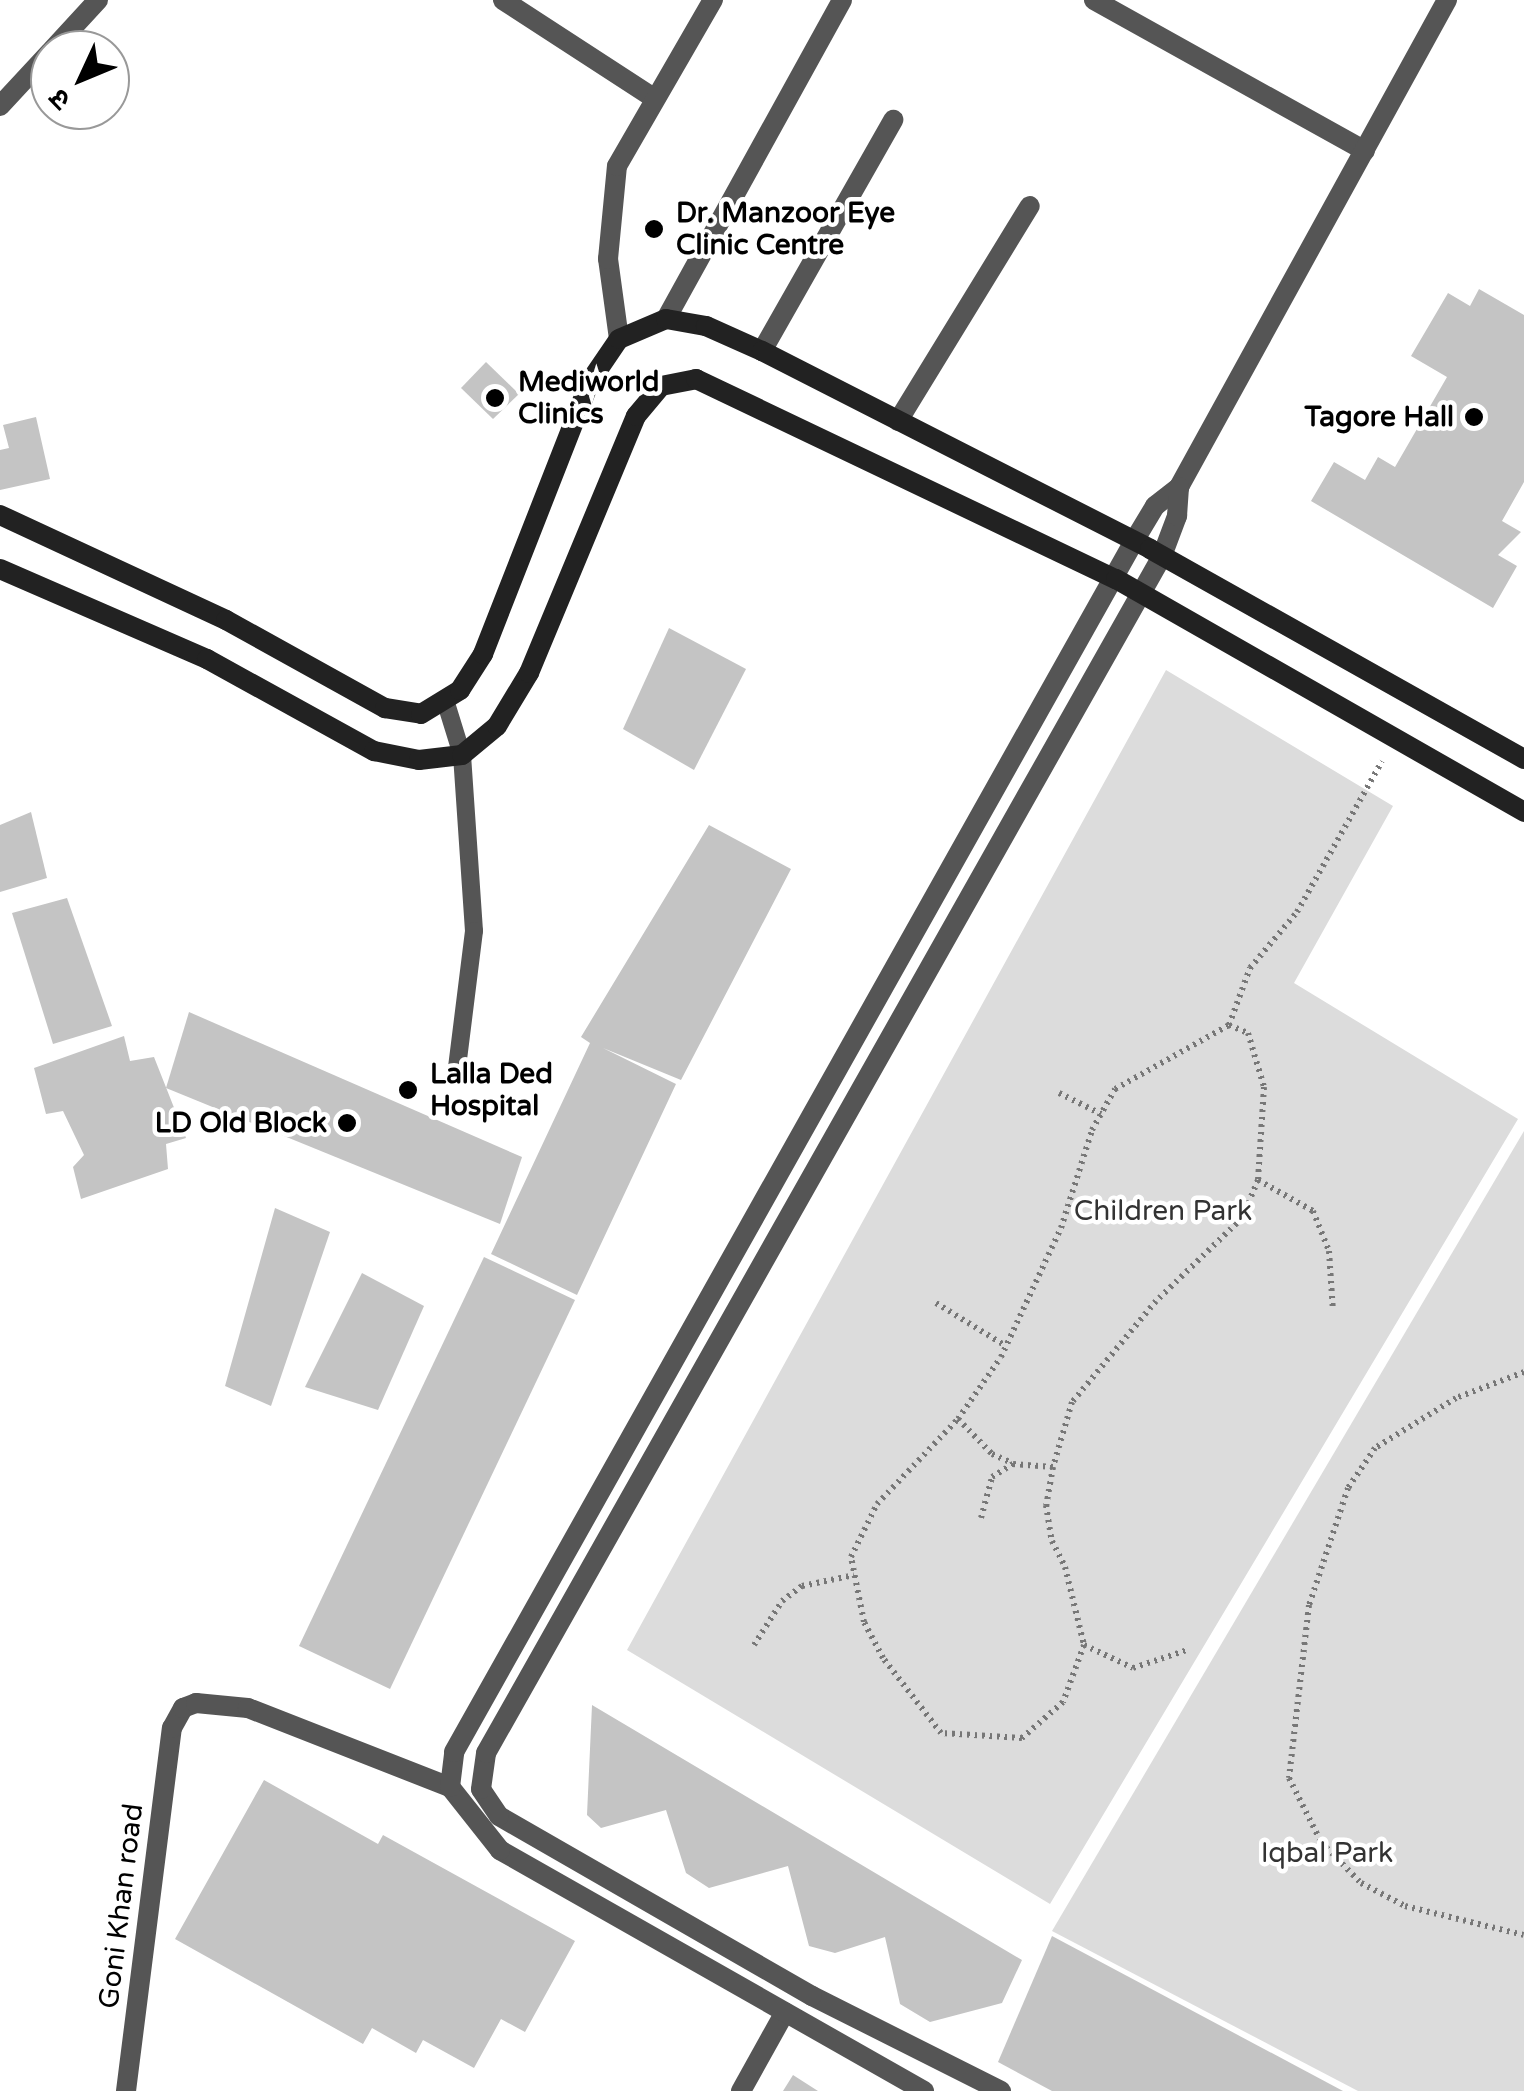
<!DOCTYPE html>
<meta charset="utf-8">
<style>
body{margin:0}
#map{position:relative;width:1524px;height:2091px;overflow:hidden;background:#fff;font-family:"Varela Round","Noto Sans Devanagari",sans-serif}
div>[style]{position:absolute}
.green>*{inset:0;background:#dcdcdc}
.building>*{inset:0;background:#c4c4c4}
.path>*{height:6px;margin-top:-3px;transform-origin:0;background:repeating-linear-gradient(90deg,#777 0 2.5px,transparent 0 7.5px)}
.service>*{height:18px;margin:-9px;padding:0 9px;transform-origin:9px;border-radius:9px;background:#555}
.minor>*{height:20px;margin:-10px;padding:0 10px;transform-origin:10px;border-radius:10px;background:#555}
.tertiary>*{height:20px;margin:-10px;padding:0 10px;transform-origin:10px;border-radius:10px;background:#555}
.secondary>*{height:20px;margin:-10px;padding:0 10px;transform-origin:10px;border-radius:10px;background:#222}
.dots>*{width:28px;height:28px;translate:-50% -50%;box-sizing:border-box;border:5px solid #fff;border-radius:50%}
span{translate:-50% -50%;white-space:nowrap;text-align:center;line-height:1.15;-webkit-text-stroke:9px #fff;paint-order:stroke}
.poi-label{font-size:28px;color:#000;font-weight:700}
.left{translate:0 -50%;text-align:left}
.right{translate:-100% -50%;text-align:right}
.park-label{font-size:28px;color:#333}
.street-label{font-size:28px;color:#000}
.north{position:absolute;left:30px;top:30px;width:100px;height:100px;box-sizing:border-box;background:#fff;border:2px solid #999;border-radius:50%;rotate:226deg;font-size:28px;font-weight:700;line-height:40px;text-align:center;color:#000}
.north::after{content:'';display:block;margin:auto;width:35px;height:45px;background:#000;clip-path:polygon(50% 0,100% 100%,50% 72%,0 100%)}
</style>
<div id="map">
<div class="green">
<div style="clip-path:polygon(1166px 670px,1393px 806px,1294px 983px,1518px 1119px,1050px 1904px,627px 1650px)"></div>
<div style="clip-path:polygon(1524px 1131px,1524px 2091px,1358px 2091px,1052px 1931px)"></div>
</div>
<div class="building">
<div style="clip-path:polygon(1479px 289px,1524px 315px,1524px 482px,1502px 521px,1521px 532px,1498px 555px,1517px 566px,1493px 608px,1311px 501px,1334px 462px,1365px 480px,1378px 457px,1395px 467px,1447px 377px,1411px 356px,1448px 293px,1470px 306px)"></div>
<div style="clip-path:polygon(486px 362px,519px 394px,493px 419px,461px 388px)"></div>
<div style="clip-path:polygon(36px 417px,50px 479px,0 490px,0 450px,9px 448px,3px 425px)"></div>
<div style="clip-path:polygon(669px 628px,746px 669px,694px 770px,623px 729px)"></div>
<div style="clip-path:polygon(31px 812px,47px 878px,0 892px,0 825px)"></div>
<div style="clip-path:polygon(709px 825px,791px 869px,681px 1080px,603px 1048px,676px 1084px,577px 1295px,491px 1254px,590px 1043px,581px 1037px)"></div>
<div style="clip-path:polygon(67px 898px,112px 1026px,53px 1044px,12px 913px)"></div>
<div style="clip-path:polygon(189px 1012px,522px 1157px,500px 1224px,166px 1088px)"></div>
<div style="clip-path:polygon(124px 1036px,130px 1061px,154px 1057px,186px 1138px,166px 1144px,168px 1169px,81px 1199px,73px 1167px,84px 1155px,63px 1111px,46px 1114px,34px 1068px)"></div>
<div style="clip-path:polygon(275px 1208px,330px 1232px,271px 1406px,225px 1386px)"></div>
<div style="clip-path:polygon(484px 1257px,575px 1300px,390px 1689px,299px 1646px)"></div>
<div style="clip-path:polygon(362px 1273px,424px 1306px,378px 1410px,305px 1387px)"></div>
<div style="clip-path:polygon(592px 1705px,1022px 1960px,1002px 2003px,930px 2022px,900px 2004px,885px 1937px,835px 1953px,809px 1946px,788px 1866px,709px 1888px,686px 1873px,666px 1810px,601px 1828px,587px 1815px)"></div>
<div style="clip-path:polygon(264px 1780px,378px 1844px,383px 1835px,575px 1941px,525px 2032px,501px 2019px,474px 2068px,423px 2040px,416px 2053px,372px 2028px,363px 2044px,175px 1939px)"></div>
<div style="clip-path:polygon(1052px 1936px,1343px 2091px,1052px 2091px,998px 2062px)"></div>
<div style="clip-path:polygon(793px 2075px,818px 2091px,783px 2091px)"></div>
</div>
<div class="path">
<div style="left:1229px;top:1025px;width:21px;rotate:23deg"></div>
<div style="left:1248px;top:1033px;width:56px;rotate:73.5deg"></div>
<div style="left:1264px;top:1087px;width:93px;rotate:93.7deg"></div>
<div style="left:1258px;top:1180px;width:41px;rotate:112.8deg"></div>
<div style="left:1242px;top:1218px;width:120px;rotate:136deg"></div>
<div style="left:1156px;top:1301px;width:131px;rotate:129.7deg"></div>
<div style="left:1072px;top:1402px;width:68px;rotate:106.3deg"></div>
<div style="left:1053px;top:1467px;width:39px;rotate:100deg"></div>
<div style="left:1046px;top:1505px;width:36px;rotate:81deg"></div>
<div style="left:1052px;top:1541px;width:29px;rotate:63deg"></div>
<div style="left:1065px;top:1567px;width:80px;rotate:76.3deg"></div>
<div style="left:1084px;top:1645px;width:61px;rotate:110.2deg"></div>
<div style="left:1063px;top:1702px;width:55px;rotate:138.7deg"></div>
<div style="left:1022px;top:1738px;width:81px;rotate:-176.5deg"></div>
<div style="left:941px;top:1733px;width:95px;rotate:-127.7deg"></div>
<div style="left:883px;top:1658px;width:41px;rotate:-117.8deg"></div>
<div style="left:864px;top:1622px;width:66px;rotate:-101.3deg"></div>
<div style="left:851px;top:1557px;width:59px;rotate:-63.9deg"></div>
<div style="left:877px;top:1504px;width:117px;rotate:-46.4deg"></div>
<div style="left:958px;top:1419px;width:75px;rotate:-55.3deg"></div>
<div style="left:1001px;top:1357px;width:142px;rotate:-65.1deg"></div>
<div style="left:1061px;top:1228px;width:103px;rotate:-72.4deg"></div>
<div style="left:1092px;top:1130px;width:47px;rotate:-60.7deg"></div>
<div style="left:1115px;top:1089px;width:131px;rotate:-29.3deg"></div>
<div style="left:1229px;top:1025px;width:61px;rotate:-69.8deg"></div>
<div style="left:1250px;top:968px;width:73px;rotate:-50deg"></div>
<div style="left:1297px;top:912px;width:173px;rotate:-60.6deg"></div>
<div style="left:1059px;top:1093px;width:47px;rotate:26.6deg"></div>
<div style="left:1258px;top:1180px;width:63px;rotate:29.4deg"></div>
<div style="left:1313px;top:1211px;width:43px;rotate:68.2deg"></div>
<div style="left:1329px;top:1251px;width:60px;rotate:86.2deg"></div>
<div style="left:936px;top:1303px;width:82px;rotate:31.6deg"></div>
<div style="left:1524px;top:1372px;width:73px;rotate:159.1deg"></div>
<div style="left:1456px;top:1398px;width:95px;rotate:148.3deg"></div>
<div style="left:1375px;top:1448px;width:48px;rotate:124deg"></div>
<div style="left:1348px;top:1488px;width:123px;rotate:108.4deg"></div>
<div style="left:1309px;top:1605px;width:174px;rotate:96.6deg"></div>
<div style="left:1289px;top:1778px;width:72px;rotate:63.4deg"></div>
<div style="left:1321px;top:1842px;width:57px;rotate:45.7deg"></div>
<div style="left:1361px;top:1883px;width:50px;rotate:27.6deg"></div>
<div style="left:1405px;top:1906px;width:122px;rotate:13.7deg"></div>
<div style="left:958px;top:1419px;width:49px;rotate:45.8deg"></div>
<div style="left:992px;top:1454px;width:22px;rotate:24deg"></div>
<div style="left:981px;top:1518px;width:42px;rotate:-75deg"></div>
<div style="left:992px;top:1477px;width:25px;rotate:-32deg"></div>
<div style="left:1013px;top:1464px;width:40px;rotate:4.3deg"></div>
<div style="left:754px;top:1645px;width:52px;rotate:-57.5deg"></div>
<div style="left:782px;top:1601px;width:25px;rotate:-37deg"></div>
<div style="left:802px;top:1586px;width:53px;rotate:-11.9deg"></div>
<div style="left:1084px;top:1645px;width:54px;rotate:25.1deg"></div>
<div style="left:1133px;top:1668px;width:57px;rotate:-18.4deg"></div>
</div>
<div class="service">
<div style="left:445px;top:700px;width:58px;rotate:72.8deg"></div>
<div style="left:462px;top:755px;width:176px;rotate:86.1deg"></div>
<div style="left:474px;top:931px;width:145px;rotate:97.1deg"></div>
</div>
<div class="minor">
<div style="left:503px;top:0;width:180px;rotate:33deg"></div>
<div style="left:1094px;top:0;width:310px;rotate:29.1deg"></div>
<div style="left:52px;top:50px;width:68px;rotate:-47.4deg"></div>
<div style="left:0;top:106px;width:74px;rotate:-47.2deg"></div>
<div style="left:666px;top:319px;width:364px;rotate:-61.1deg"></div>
<div style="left:619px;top:339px;width:81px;rotate:-97.8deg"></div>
<div style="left:608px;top:259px;width:93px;rotate:-84.5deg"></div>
<div style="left:617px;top:166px;width:192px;rotate:-60deg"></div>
<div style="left:762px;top:351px;width:266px;rotate:-60.4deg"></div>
<div style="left:898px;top:421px;width:252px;rotate:-58.5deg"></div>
<div style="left:1134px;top:541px;width:41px;rotate:-59deg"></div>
<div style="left:1155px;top:506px;width:31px;rotate:-38deg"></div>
<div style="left:1179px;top:487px;width:556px;rotate:-61.18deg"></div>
<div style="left:1162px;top:556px;width:43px;rotate:-69.4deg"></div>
<div style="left:1177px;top:516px;width:29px;rotate:-86deg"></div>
<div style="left:126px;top:2091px;width:366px;rotate:-82.8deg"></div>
<div style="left:172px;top:1728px;width:23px;rotate:-61deg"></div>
<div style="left:183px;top:1708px;width:14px;rotate:-21deg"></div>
<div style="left:196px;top:1703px;width:52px;rotate:5.5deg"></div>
<div style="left:248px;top:1708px;width:217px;rotate:21.4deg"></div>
<div style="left:741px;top:2091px;width:90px;rotate:-60.9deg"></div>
</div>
<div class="tertiary">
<div style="left:924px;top:2091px;width:488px;rotate:-150.4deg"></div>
<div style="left:500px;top:1850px;width:80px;rotate:-128.4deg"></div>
<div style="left:450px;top:1787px;width:35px;rotate:-83deg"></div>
<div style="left:454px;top:1752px;width:1389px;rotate:-60.68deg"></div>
<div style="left:1001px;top:2091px;width:212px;rotate:-153.3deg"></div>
<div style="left:812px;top:1996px;width:361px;rotate:-150.1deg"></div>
<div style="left:499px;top:1816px;width:32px;rotate:-124deg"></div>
<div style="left:481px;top:1789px;width:36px;rotate:-82deg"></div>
<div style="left:486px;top:1753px;width:1375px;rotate:-60.54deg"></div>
</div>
<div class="secondary">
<div style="left:0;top:515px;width:249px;rotate:24.9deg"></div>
<div style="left:226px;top:620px;width:182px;rotate:29deg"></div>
<div style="left:385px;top:708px;width:36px;rotate:9deg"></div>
<div style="left:421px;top:714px;width:46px;rotate:-31.6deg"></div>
<div style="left:460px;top:690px;width:43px;rotate:-57.4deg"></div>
<div style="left:483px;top:654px;width:291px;rotate:-68.6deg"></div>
<div style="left:589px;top:383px;width:53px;rotate:-55.7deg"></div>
<div style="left:619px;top:339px;width:51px;rotate:-23.1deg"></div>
<div style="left:666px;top:319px;width:41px;rotate:9.9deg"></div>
<div style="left:706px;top:326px;width:61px;rotate:24.1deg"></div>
<div style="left:762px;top:351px;width:436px;rotate:27deg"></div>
<div style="left:1150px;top:549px;width:429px;rotate:29.3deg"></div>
<div style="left:0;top:569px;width:226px;rotate:23.5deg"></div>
<div style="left:207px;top:659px;width:191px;rotate:28.9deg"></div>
<div style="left:374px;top:751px;width:46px;rotate:11.3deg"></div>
<div style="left:419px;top:760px;width:43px;rotate:-6.6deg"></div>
<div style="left:462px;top:755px;width:45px;rotate:-39.6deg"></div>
<div style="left:497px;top:726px;width:62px;rotate:-58.9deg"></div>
<div style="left:529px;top:673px;width:278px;rotate:-67.4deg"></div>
<div style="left:636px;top:416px;width:39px;rotate:-50deg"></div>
<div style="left:661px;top:386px;width:36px;rotate:-11deg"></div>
<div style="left:696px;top:379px;width:465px;rotate:25.5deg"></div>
<div style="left:1116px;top:579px;width:470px;rotate:29.7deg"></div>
</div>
<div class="dots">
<div style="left:654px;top:229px;background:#000"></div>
<div style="left:495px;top:398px;background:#000"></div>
<div style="left:1474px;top:417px;background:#000"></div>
<div style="left:408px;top:1090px;background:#000"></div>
<div style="left:347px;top:1123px;background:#000"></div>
</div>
<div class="poi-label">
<span class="left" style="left:676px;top:229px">Dr. Manzoor Eye<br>Clinic Centre</span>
<span class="left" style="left:518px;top:398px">Mediworld<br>Clinics</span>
<span class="right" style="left:1454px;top:417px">Tagore Hall</span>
<span class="left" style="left:430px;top:1090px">Lalla Ded<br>Hospital</span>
<span class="right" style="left:327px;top:1123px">LD Old Block</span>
</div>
<div class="park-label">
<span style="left:1163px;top:1211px">Children Park</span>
<span style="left:1327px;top:1853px">Iqbal Park</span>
</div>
<div class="street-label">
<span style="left:121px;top:1906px;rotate:-83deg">Goni Khan road</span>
</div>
<div class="north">उ</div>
</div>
